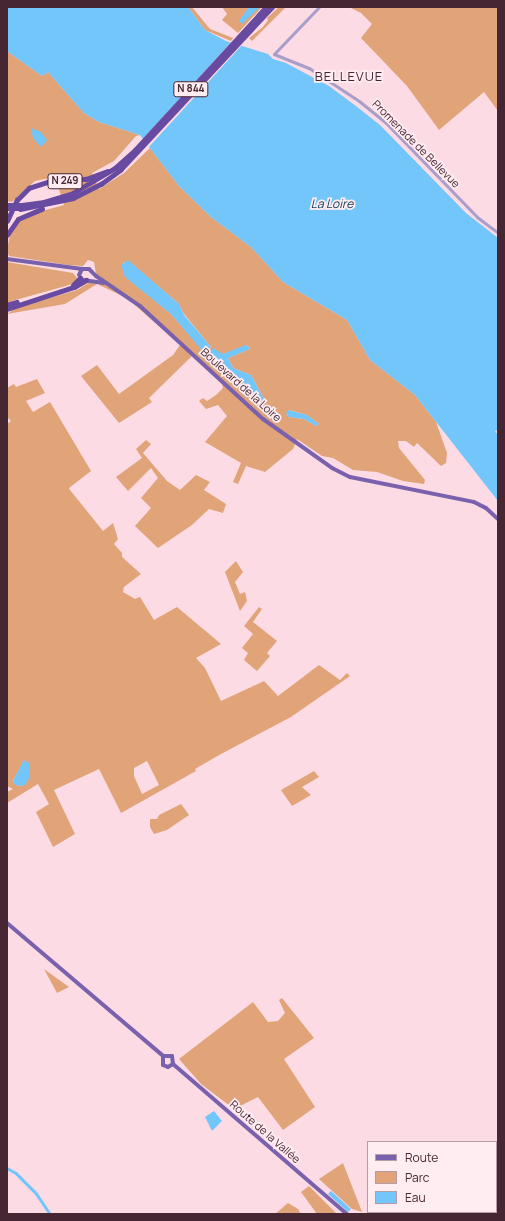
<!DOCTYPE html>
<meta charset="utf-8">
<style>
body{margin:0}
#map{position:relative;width:505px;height:1221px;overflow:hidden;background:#fddbe5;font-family:Manrope,sans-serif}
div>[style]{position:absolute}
.green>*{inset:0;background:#e0a478}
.water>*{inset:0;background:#72c6f9}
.pier>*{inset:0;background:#fddbe5}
.canal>*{height:2.5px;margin:-1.25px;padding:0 1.25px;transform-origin:1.25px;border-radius:1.25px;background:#72c6f9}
.minor>*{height:3px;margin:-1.5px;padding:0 1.5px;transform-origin:1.5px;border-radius:1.5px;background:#a99ec9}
.major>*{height:4px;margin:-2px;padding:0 2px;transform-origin:2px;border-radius:2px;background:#7961ad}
.highway>*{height:4.5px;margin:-2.25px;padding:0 2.25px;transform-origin:2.25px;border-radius:2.25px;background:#684aa1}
.highway-bridge>*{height:4.5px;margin:-2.25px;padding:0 2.25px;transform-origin:2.25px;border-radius:2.25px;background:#684aa1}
span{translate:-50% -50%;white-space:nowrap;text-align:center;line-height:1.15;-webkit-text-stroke:3.5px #ffedf2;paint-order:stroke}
.shield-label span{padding:1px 3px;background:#ffedf2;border:1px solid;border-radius:3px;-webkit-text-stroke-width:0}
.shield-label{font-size:10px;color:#462632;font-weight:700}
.street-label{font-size:11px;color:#462632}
.water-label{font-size:12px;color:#0d3e57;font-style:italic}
.quarter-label{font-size:13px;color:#462632;letter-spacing:1px}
.frame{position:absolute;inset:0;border:8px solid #462632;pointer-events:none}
.legend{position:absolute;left:367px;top:1141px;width:130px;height:72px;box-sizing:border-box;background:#ffedf2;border:1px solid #b59da5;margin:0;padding:5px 7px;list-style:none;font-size:12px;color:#462632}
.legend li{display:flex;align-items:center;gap:8px;height:20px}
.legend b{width:20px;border:1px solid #b59da5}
</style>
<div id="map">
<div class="green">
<div style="clip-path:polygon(188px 7px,192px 7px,210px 29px,233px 38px,231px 41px,205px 30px)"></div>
<div style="clip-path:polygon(222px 7px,262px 7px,238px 33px,222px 20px,227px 14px)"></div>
<div style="clip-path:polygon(279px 7px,286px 7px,252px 41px,249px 38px,263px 27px,268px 20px,267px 18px)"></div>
<div style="clip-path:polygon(349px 7px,498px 7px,498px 111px,484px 92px,439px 130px,407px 86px,361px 38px,372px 24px,361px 13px)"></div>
<div style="clip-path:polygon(evenodd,7px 51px,42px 76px,48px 72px,84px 113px,99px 122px,140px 135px,136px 136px,114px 161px,92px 173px,99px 189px,124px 173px,150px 148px,179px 186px,211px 217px,251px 247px,283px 282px,347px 320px,370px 360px,415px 395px,436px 422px,447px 453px,446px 463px,441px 466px,417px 443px,414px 447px,406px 441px,398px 441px,399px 448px,425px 480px,424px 484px,403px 481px,377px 472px,353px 470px,333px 458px,322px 456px,297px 439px,293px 449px,265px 472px,246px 466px,238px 484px,233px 482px,241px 463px,205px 442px,227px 416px,218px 405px,206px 409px,199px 401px,203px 398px,207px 401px,216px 395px,223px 388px,222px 384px,192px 356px,149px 398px,152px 402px,119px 423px,81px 376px,97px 365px,119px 394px,173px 355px,180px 345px,127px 298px,99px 285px,101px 277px,96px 274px,94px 262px,88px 260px,83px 266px,68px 265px,9px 256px,7px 251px,9px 239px,12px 230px,20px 221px,31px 214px,64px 205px,55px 177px,35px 181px,12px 202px,7px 201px,7px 51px,123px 262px,146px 276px,178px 303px,184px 314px,211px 347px,205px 353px,171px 314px,125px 276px,123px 262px,7px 51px,247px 345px,250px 349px,228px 358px,233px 368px,251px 375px,264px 399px,253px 395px,248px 386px,206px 355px,224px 354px,247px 345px,7px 51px,289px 410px,307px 415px,319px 424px,316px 426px,304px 419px,289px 417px,287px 415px,289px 410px)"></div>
<div style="clip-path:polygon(7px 262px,73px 273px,77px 278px,73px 284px,12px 301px,7px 307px)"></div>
<div style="clip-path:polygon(90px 282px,97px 284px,65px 304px,7px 314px,16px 308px,77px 290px)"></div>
<div style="clip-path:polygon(evenodd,37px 379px,45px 393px,26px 401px,33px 412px,50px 402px,91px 471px,69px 488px,70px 490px,103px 531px,113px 523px,118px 539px,114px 544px,122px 553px,122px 557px,141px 574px,124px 587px,123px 592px,135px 599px,140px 597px,154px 620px,177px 607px,221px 644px,196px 658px,205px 668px,221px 701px,264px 681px,278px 696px,319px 665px,340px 680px,347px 673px,350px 676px,291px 717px,221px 754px,195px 769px,196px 771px,121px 813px,99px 769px,54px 790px,75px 834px,53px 847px,36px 812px,49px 804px,38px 784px,7px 803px,7px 792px,13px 789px,7px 786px,7px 424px,11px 421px,7px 417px,7px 388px,14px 384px,16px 387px,37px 379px,147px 761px,159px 785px,142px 794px,134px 776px,134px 768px,147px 761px,37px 379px,23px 763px,24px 785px,18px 786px,13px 782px,14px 779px,23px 763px)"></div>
<div style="clip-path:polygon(146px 440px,151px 444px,143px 453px,167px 481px,180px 490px,196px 475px,210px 482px,204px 490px,226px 504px,223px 513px,209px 509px,192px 525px,158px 548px,135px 526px,151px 508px,141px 498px,158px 478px,151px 468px,128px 491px,116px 477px,142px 458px,136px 449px)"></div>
<div style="clip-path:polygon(236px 561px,243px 572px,235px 582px,240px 594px,245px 592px,247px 601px,240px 611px,225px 572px)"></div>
<div style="clip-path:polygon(259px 607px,262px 609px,253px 622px,277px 641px,267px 653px,270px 656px,257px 671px,244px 660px,248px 653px,242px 648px,253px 634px,244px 626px)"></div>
<div style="clip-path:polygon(314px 771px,319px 777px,302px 787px,311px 795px,292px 806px,281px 790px)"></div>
<div style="clip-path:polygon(181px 804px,189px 815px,167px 830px,154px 834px,150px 827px,150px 819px,157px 819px,159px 815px)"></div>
<div style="clip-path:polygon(44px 969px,69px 987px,57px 993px)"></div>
<div style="clip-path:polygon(282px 998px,314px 1038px,284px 1059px,315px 1107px,283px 1130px,258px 1097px,234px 1109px,201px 1084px,179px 1059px,253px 1002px,268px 1022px,278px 1021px,285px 1013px,279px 1000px)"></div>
<div style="clip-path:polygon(343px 1163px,362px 1212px,352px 1209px,319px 1179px)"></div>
<div style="clip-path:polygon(309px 1186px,337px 1214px,317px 1214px,301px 1192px)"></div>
<div style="clip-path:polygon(288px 1203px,298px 1209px,301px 1214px,275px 1214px)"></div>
</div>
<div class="water">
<div style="clip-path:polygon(7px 7px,188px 7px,205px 30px,226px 41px,268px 54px,273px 59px,286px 63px,329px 86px,356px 106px,380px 125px,466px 213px,498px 238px,498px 430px,495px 431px,498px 435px,498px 501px,415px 395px,370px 360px,347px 320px,283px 282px,251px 247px,211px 217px,179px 186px,140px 135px,99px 122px,84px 113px,48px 72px,42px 76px,7px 51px)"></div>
<div style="clip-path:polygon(249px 7px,260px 7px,242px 24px,239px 21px)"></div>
<div style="clip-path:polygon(31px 128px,41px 132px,47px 140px,41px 147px,33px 138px)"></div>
<div style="clip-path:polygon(128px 260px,179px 304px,184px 315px,211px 347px,205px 354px,171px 314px,125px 277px,121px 265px)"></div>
<div style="clip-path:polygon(243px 346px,247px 345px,250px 349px,228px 358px,233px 368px,251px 375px,264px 399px,263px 404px,248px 386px,206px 355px,213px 348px,223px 354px)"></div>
<div style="clip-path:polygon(288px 410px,307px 415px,319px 424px,316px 426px,304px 419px,289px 417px,286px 414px)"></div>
<div style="clip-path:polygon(24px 760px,29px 763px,30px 777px,25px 785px,18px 786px,13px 783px,14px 779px)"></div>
<div style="clip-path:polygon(214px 1111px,222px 1121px,212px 1131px,205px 1117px)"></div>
<div style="clip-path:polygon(331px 1191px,351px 1209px,348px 1212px,328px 1194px)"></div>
</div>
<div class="pier">
<div style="clip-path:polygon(233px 40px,243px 44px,148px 148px,142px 140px)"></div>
</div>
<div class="canal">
<div style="left:7px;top:1168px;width:10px;rotate:29deg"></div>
<div style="left:16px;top:1173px;width:28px;rotate:45deg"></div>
<div style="left:36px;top:1193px;width:25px;rotate:56deg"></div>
</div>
<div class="minor">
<div style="left:319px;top:7px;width:65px;rotate:133.8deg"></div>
<div style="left:274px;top:54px;width:38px;rotate:22deg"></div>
<div style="left:309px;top:68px;width:60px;rotate:33.4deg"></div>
<div style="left:359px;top:101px;width:35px;rotate:39deg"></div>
<div style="left:386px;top:123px;width:131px;rotate:45.9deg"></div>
<div style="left:477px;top:217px;width:26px;rotate:37deg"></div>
</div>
<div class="major">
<div style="left:7px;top:259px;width:76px;rotate:7.6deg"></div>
<div style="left:79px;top:275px;width:7px;rotate:-63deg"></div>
<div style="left:82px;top:269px;width:7px"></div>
<div style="left:89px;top:269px;width:10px;rotate:45deg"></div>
<div style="left:96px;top:276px;width:53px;rotate:34.3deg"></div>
<div style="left:140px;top:306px;width:167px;rotate:42.6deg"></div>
<div style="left:263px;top:419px;width:85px;rotate:35.4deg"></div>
<div style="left:332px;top:468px;width:20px;rotate:27deg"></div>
<div style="left:350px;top:477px;width:126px;rotate:11.4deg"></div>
<div style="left:474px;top:502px;width:13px;rotate:27deg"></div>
<div style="left:486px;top:508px;width:16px;rotate:43deg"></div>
<div style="left:83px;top:280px;width:21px;rotate:8deg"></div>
<div style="left:7px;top:923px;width:205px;rotate:40.4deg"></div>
<div style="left:163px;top:1056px;width:9px;rotate:90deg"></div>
<div style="left:163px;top:1065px;width:5px;rotate:22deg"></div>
<div style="left:168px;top:1067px;width:6px;rotate:-31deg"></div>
<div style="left:163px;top:1056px;width:9px"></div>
<div style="left:172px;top:1056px;width:8px;rotate:83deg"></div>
<div style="left:173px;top:1064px;width:230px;rotate:40.8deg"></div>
</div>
<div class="highway">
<div style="left:22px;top:205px;width:22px;rotate:-8deg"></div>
<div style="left:44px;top:202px;width:30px;rotate:-17deg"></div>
<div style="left:73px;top:193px;width:49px;rotate:-30.8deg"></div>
<div style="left:115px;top:168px;width:27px;rotate:-42deg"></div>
<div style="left:135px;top:150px;width:194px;rotate:-47.5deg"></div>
<div style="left:20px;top:209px;width:54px;rotate:-11.7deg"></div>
<div style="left:73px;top:198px;width:31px;rotate:-27deg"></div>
<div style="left:101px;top:184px;width:24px;rotate:-36deg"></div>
<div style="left:120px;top:170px;width:223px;rotate:-47deg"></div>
<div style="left:7px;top:221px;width:23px;rotate:-65deg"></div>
<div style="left:17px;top:200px;width:17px;rotate:-45deg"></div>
<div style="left:29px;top:188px;width:20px;rotate:-18deg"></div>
<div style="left:48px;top:182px;width:38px;rotate:-5deg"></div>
<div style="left:86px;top:179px;width:23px;rotate:-20deg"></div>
<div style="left:7px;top:235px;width:19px;rotate:-55deg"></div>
<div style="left:18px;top:219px;width:26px;rotate:-23deg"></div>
<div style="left:73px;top:285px;width:10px;rotate:-45deg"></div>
<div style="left:7px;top:305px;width:10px;rotate:-17deg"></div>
<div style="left:7px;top:309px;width:71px;rotate:-18.2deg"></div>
<div style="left:74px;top:287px;width:14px;rotate:-30deg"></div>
</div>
<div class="highway-bridge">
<div style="left:7px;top:205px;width:15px"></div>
<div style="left:7px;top:209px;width:13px"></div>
</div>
<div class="shield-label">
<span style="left:191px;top:89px">N 844</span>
<span style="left:65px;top:181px">N 249</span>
</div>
<div class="street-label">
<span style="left:416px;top:144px;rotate:45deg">Promenade de Bellevue</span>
<span style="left:241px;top:385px;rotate:42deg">Boulevard de la Loire</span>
<span style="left:265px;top:1132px;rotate:41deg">Route de la Vallée</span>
</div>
<div class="water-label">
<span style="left:332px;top:204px">La Loire</span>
</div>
<div class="quarter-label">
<span style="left:349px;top:76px">BELLEVUE</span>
</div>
<div class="frame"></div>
<ul class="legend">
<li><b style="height:5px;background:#7961ad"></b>Route</li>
<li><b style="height:11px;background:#e0a478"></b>Parc</li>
<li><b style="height:11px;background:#72c6f9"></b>Eau</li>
</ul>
</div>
